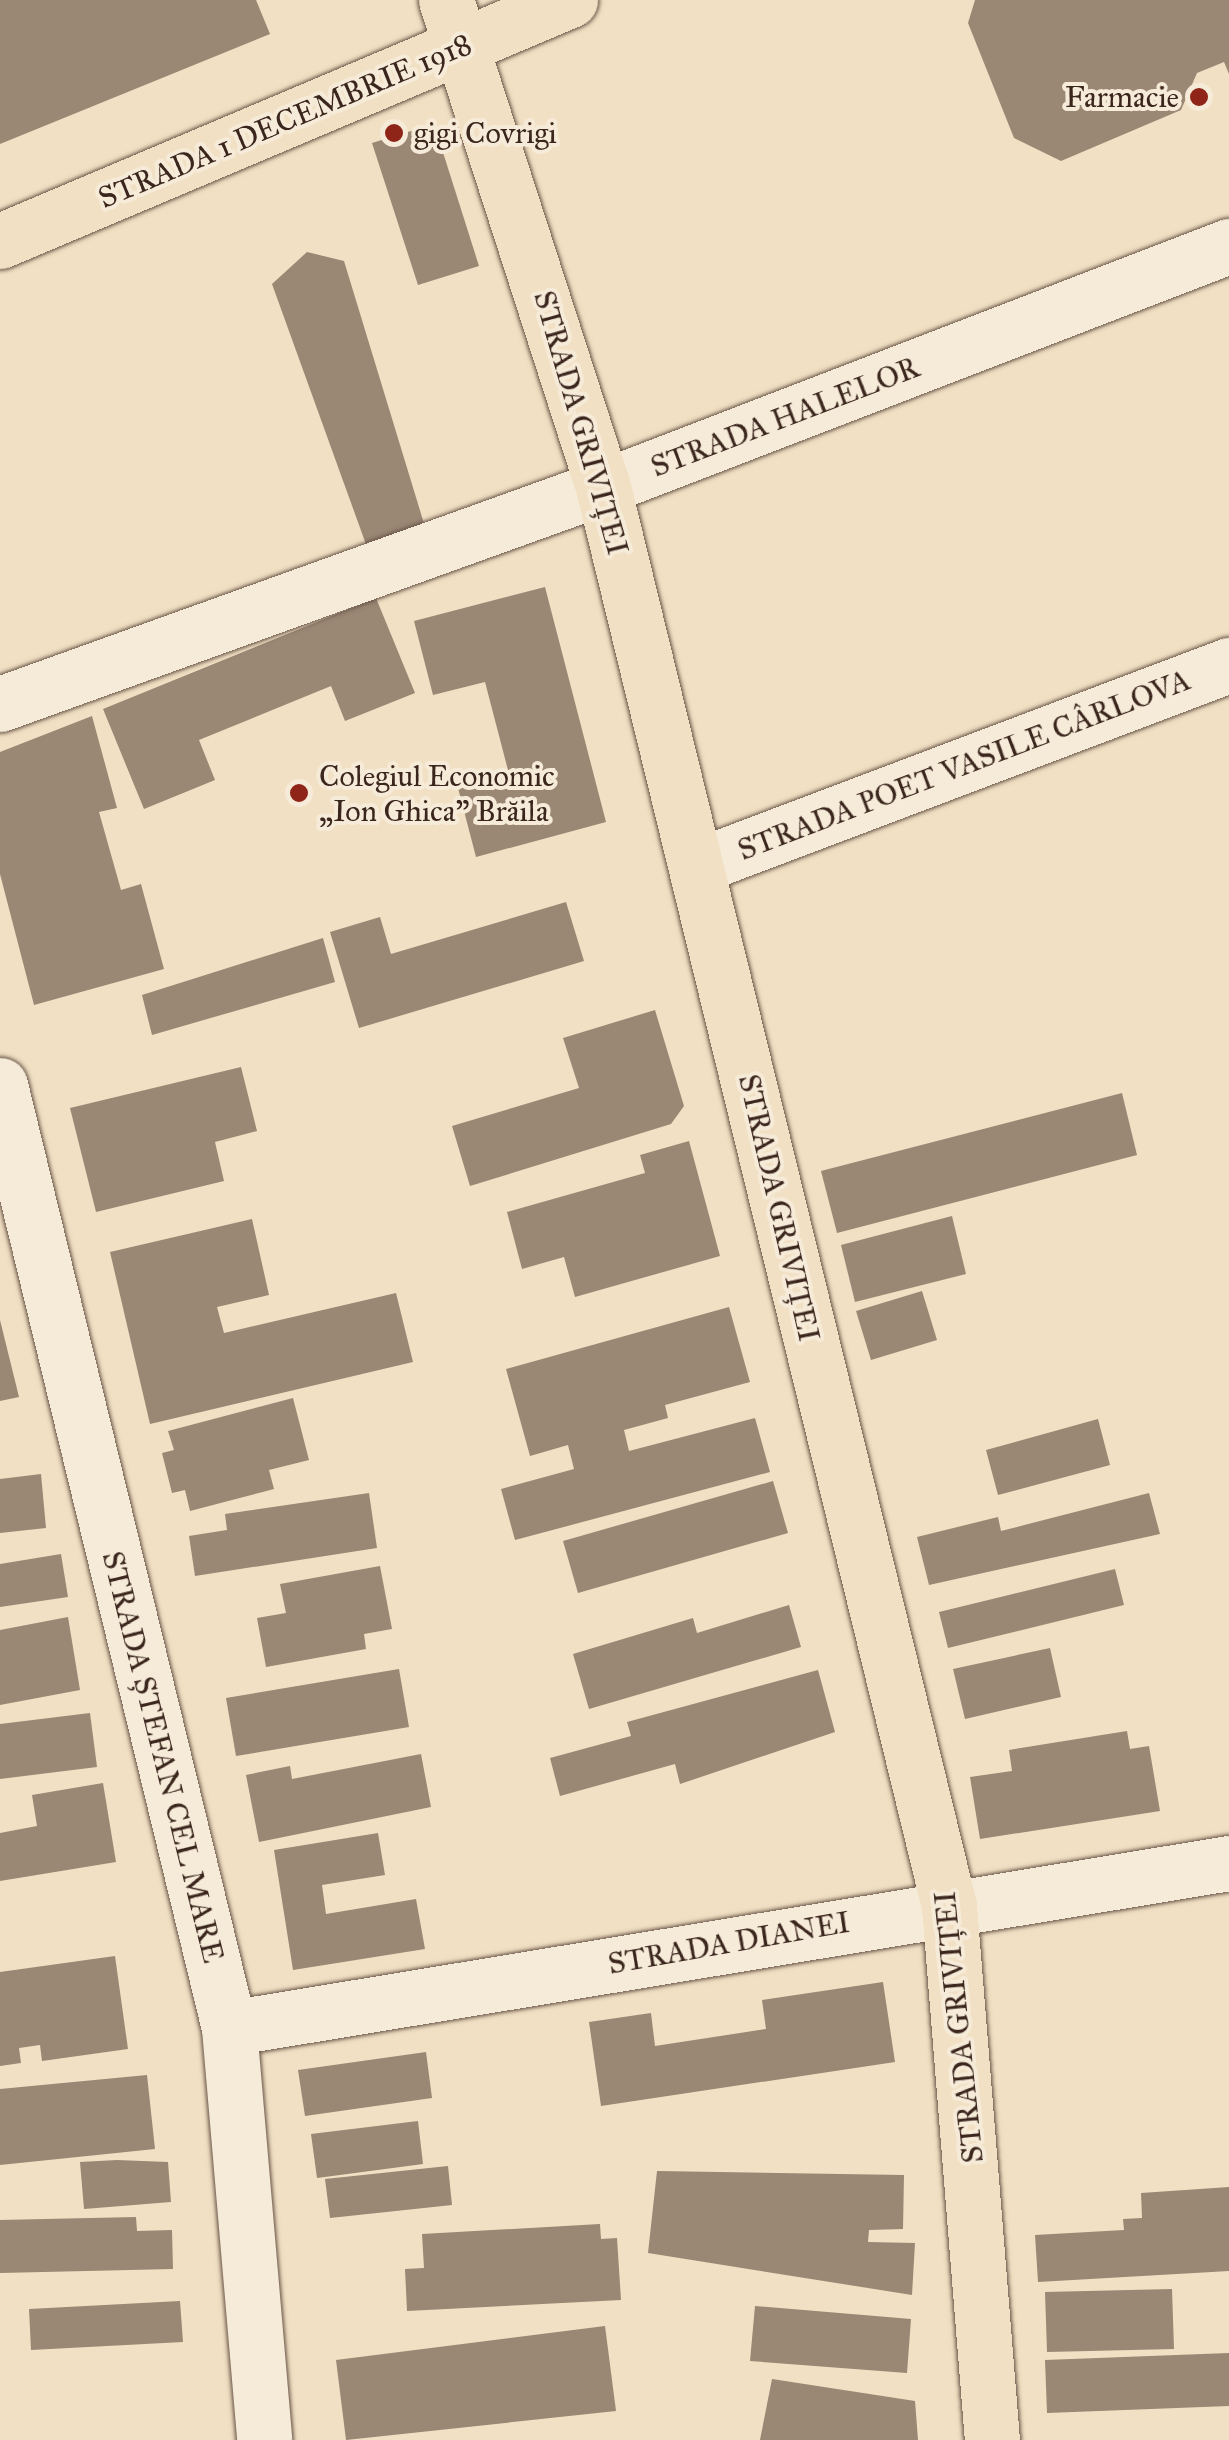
<!DOCTYPE html>
<meta charset="utf-8">
<style>
body{margin:0}
#map{position:relative;width:1229px;height:2440px;overflow:hidden;background:#f1e0c3;font-family:"IM FELL Great Primer",serif}
div>[style]{position:absolute}
.building>*{inset:0;background:#9a8774}
.roads{filter:drop-shadow(0 0 2px #685447) drop-shadow(0 0 2px #685447)}
.minor>*{height:55px;margin:-27.5px;padding:0 27.5px;transform-origin:27.5px;border-radius:27.5px;background:#f6ebd8}
.major>*{height:55px;margin:-27.5px;padding:0 27.5px;transform-origin:27.5px;border-radius:27.5px;background:#f1e0c3}
.dots>*{width:28px;height:28px;translate:-50% -50%;box-sizing:border-box;border:5px solid #f6ebd8;border-radius:50%}
span{translate:-50% -50%;white-space:nowrap;text-align:center;line-height:1.15;-webkit-text-stroke:8px #f6ebd8;paint-order:stroke}
.poi-label{font-size:30px;color:#3b261e}
.right{translate:-100% -50%;text-align:right}
.left{translate:0 -50%;text-align:left}
.street-label{font-size:30px;color:#3b261e}
</style>
<div id="map">
<div class="building">
<div style="clip-path:polygon(0 0,256px 0,270px 34px,0 144px)"></div>
<div style="clip-path:polygon(975px 0,1229px 0,1229px 74px,1224px 62px,1197px 73px,1181px 110px,1061px 161px,1014px 138px,968px 23px)"></div>
<div style="clip-path:polygon(434px 124px,479px 266px,418px 285px,372px 143px)"></div>
<div style="clip-path:polygon(307px 252px,344px 261px,429px 540px,372px 561px,272px 284px)"></div>
<div style="clip-path:polygon(545px 587px,606px 822px,476px 857px,458px 788px,509px 774px,485px 682px,433px 695px,414px 621px)"></div>
<div style="clip-path:polygon(376px 598px,415px 693px,345px 721px,331px 686px,199px 740px,215px 780px,144px 809px,103px 709px)"></div>
<div style="clip-path:polygon(92px 716px,117px 808px,99px 812px,121px 890px,141px 884px,164px 969px,34px 1005px,0 874px,0 752px)"></div>
<div style="clip-path:polygon(566px 902px,584px 961px,359px 1028px,330px 932px,380px 917px,391px 954px)"></div>
<div style="clip-path:polygon(323px 938px,335px 982px,152px 1035px,142px 995px)"></div>
<div style="clip-path:polygon(655px 1010px,684px 1106px,671px 1124px,470px 1186px,452px 1126px,579px 1088px,563px 1038px)"></div>
<div style="clip-path:polygon(241px 1067px,257px 1131px,215px 1142px,224px 1181px,96px 1212px,70px 1108px)"></div>
<div style="clip-path:polygon(1122px 1093px,1137px 1155px,837px 1233px,821px 1171px)"></div>
<div style="clip-path:polygon(689px 1141px,720px 1256px,575px 1297px,564px 1257px,522px 1269px,507px 1212px,645px 1173px,640px 1155px)"></div>
<div style="clip-path:polygon(952px 1216px,966px 1274px,855px 1302px,841px 1245px)"></div>
<div style="clip-path:polygon(252px 1219px,269px 1295px,217px 1307px,224px 1333px,396px 1293px,413px 1362px,150px 1424px,110px 1252px)"></div>
<div style="clip-path:polygon(922px 1291px,937px 1340px,871px 1360px,856px 1311px)"></div>
<div style="clip-path:polygon(729px 1307px,750px 1382px,665px 1405px,668px 1418px,624px 1430px,629px 1451px,755px 1418px,770px 1472px,515px 1540px,501px 1489px,574px 1469px,568px 1445px,530px 1456px,506px 1369px)"></div>
<div style="clip-path:polygon(0 1320px,19px 1397px,0 1401px)"></div>
<div style="clip-path:polygon(293px 1398px,309px 1460px,269px 1470px,274px 1489px,190px 1511px,185px 1490px,172px 1493px,162px 1453px,174px 1450px,168px 1431px)"></div>
<div style="clip-path:polygon(1098px 1419px,1110px 1465px,998px 1495px,986px 1450px)"></div>
<div style="clip-path:polygon(41px 1474px,46px 1528px,0 1533px,0 1479px)"></div>
<div style="clip-path:polygon(773px 1481px,788px 1533px,578px 1593px,563px 1541px)"></div>
<div style="clip-path:polygon(369px 1493px,377px 1548px,195px 1576px,189px 1536px,227px 1530px,225px 1514px)"></div>
<div style="clip-path:polygon(1149px 1493px,1160px 1534px,929px 1585px,917px 1537px,998px 1517px,1001px 1531px)"></div>
<div style="clip-path:polygon(61px 1554px,68px 1597px,0 1607px,0 1564px)"></div>
<div style="clip-path:polygon(380px 1566px,392px 1629px,364px 1634px,366px 1649px,266px 1667px,257px 1618px,286px 1613px,280px 1584px)"></div>
<div style="clip-path:polygon(1115px 1569px,1124px 1605px,948px 1648px,939px 1612px)"></div>
<div style="clip-path:polygon(789px 1605px,801px 1647px,589px 1709px,573px 1654px,693px 1618px,697px 1633px)"></div>
<div style="clip-path:polygon(68px 1617px,80px 1690px,0 1705px,0 1630px)"></div>
<div style="clip-path:polygon(1050px 1648px,1061px 1697px,965px 1719px,953px 1669px)"></div>
<div style="clip-path:polygon(399px 1669px,409px 1727px,236px 1756px,226px 1698px)"></div>
<div style="clip-path:polygon(818px 1670px,835px 1732px,680px 1784px,675px 1764px,560px 1796px,550px 1758px,631px 1736px,627px 1722px)"></div>
<div style="clip-path:polygon(90px 1713px,97px 1767px,0 1779px,0 1724px)"></div>
<div style="clip-path:polygon(1127px 1731px,1130px 1749px,1149px 1746px,1160px 1811px,980px 1839px,970px 1777px,1012px 1771px,1009px 1750px)"></div>
<div style="clip-path:polygon(421px 1754px,431px 1807px,259px 1842px,246px 1775px,290px 1766px,292px 1779px)"></div>
<div style="clip-path:polygon(103px 1783px,116px 1862px,0 1881px,0 1833px,37px 1826px,32px 1795px)"></div>
<div style="clip-path:polygon(378px 1833px,385px 1875px,322px 1885px,326px 1914px,416px 1899px,425px 1949px,293px 1970px,274px 1850px)"></div>
<div style="clip-path:polygon(115px 1956px,128px 2049px,42px 2061px,40px 2045px,19px 2048px,21px 2063px,0 2066px,0 1972px)"></div>
<div style="clip-path:polygon(883px 1982px,895px 2062px,601px 2106px,589px 2022px,651px 2013px,655px 2046px,766px 2029px,762px 2000px)"></div>
<div style="clip-path:polygon(426px 2052px,432px 2098px,305px 2116px,298px 2070px)"></div>
<div style="clip-path:polygon(147px 2075px,155px 2149px,0 2165px,0 2089px)"></div>
<div style="clip-path:polygon(418px 2121px,423px 2164px,317px 2178px,311px 2134px)"></div>
<div style="clip-path:polygon(117px 2160px,168px 2162px,171px 2202px,84px 2209px,80px 2162px)"></div>
<div style="clip-path:polygon(448px 2166px,452px 2205px,330px 2218px,325px 2179px)"></div>
<div style="clip-path:polygon(657px 2171px,904px 2175px,903px 2229px,869px 2230px,868px 2242px,915px 2243px,912px 2295px,648px 2253px)"></div>
<div style="clip-path:polygon(1229px 2187px,1229px 2271px,1038px 2282px,1035px 2235px,1124px 2230px,1123px 2219px,1142px 2218px,1141px 2193px)"></div>
<div style="clip-path:polygon(136px 2217px,137px 2231px,172px 2230px,173px 2269px,0 2273px,0 2220px)"></div>
<div style="clip-path:polygon(600px 2224px,601px 2239px,617px 2238px,621px 2300px,407px 2311px,405px 2269px,424px 2268px,422px 2234px)"></div>
<div style="clip-path:polygon(1172px 2289px,1174px 2349px,1047px 2352px,1045px 2292px)"></div>
<div style="clip-path:polygon(180px 2301px,183px 2342px,31px 2350px,29px 2309px)"></div>
<div style="clip-path:polygon(755px 2306px,911px 2319px,907px 2373px,750px 2361px)"></div>
<div style="clip-path:polygon(605px 2326px,616px 2411px,346px 2440px,336px 2360px)"></div>
<div style="clip-path:polygon(1229px 2353px,1229px 2406px,1047px 2413px,1045px 2360px)"></div>
<div style="clip-path:polygon(772px 2379px,915px 2401px,918px 2440px,760px 2440px)"></div>
</div>
<div class="roads">
<div class="minor">
<div style="left:0;top:704px;width:641px;rotate:-19.79deg"></div>
<div style="left:603px;top:487px;width:671px;rotate:-21.06deg"></div>
<div style="left:700px;top:865px;width:566px;rotate:-20.71deg"></div>
<div style="left:0;top:1085px;width:970px;rotate:76.35deg"></div>
<div style="left:229px;top:2028px;width:413px;rotate:85.1deg"></div>
<div style="left:229px;top:2028px;width:1014px;rotate:-9.37deg"></div>
</div>
<div class="major">
<div style="left:446px;top:0;width:512px;rotate:72.13deg"></div>
<div style="left:603px;top:487px;width:1461px;rotate:76.3deg"></div>
<div style="left:949px;top:1906px;width:536px;rotate:85.4deg"></div>
<div style="left:0;top:241px;width:619px;rotate:-22.92deg"></div>
</div>
</div>
<div class="dots">
<div style="left:1199px;top:97px;background:#8f2418"></div>
<div style="left:394px;top:133px;background:#8f2418"></div>
<div style="left:299px;top:793px;background:#8f2418"></div>
</div>
<div class="poi-label">
<span class="right" style="left:1179px;top:97px">Farmacie</span>
<span class="left" style="left:414px;top:133px">gigi Covrigi</span>
<span class="left" style="left:319px;top:793px">Colegiul Economic<br>„Ion Ghica” Brăila</span>
</div>
<div class="street-label">
<span style="left:285px;top:121px;rotate:-23deg">STRADA 1 DECEMBRIE 1918</span>
<span style="left:785px;top:417px;rotate:-21deg">STRADA HALELOR</span>
<span style="left:581px;top:423px;rotate:74deg">STRADA GRIVIȚEI</span>
<span style="left:964px;top:765px;rotate:-21deg">STRADA POET VASILE CÂRLOVA</span>
<span style="left:779px;top:1208px;rotate:77deg">STRADA GRIVIȚEI</span>
<span style="left:163px;top:1757px;rotate:76deg">STRADA ȘTEFAN CEL MARE</span>
<span style="left:729px;top:1943px;rotate:-10deg">STRADA DIANEI</span>
<span style="left:959px;top:2027px;rotate:-96deg">STRADA GRIVIȚEI</span>
</div>
</div>
